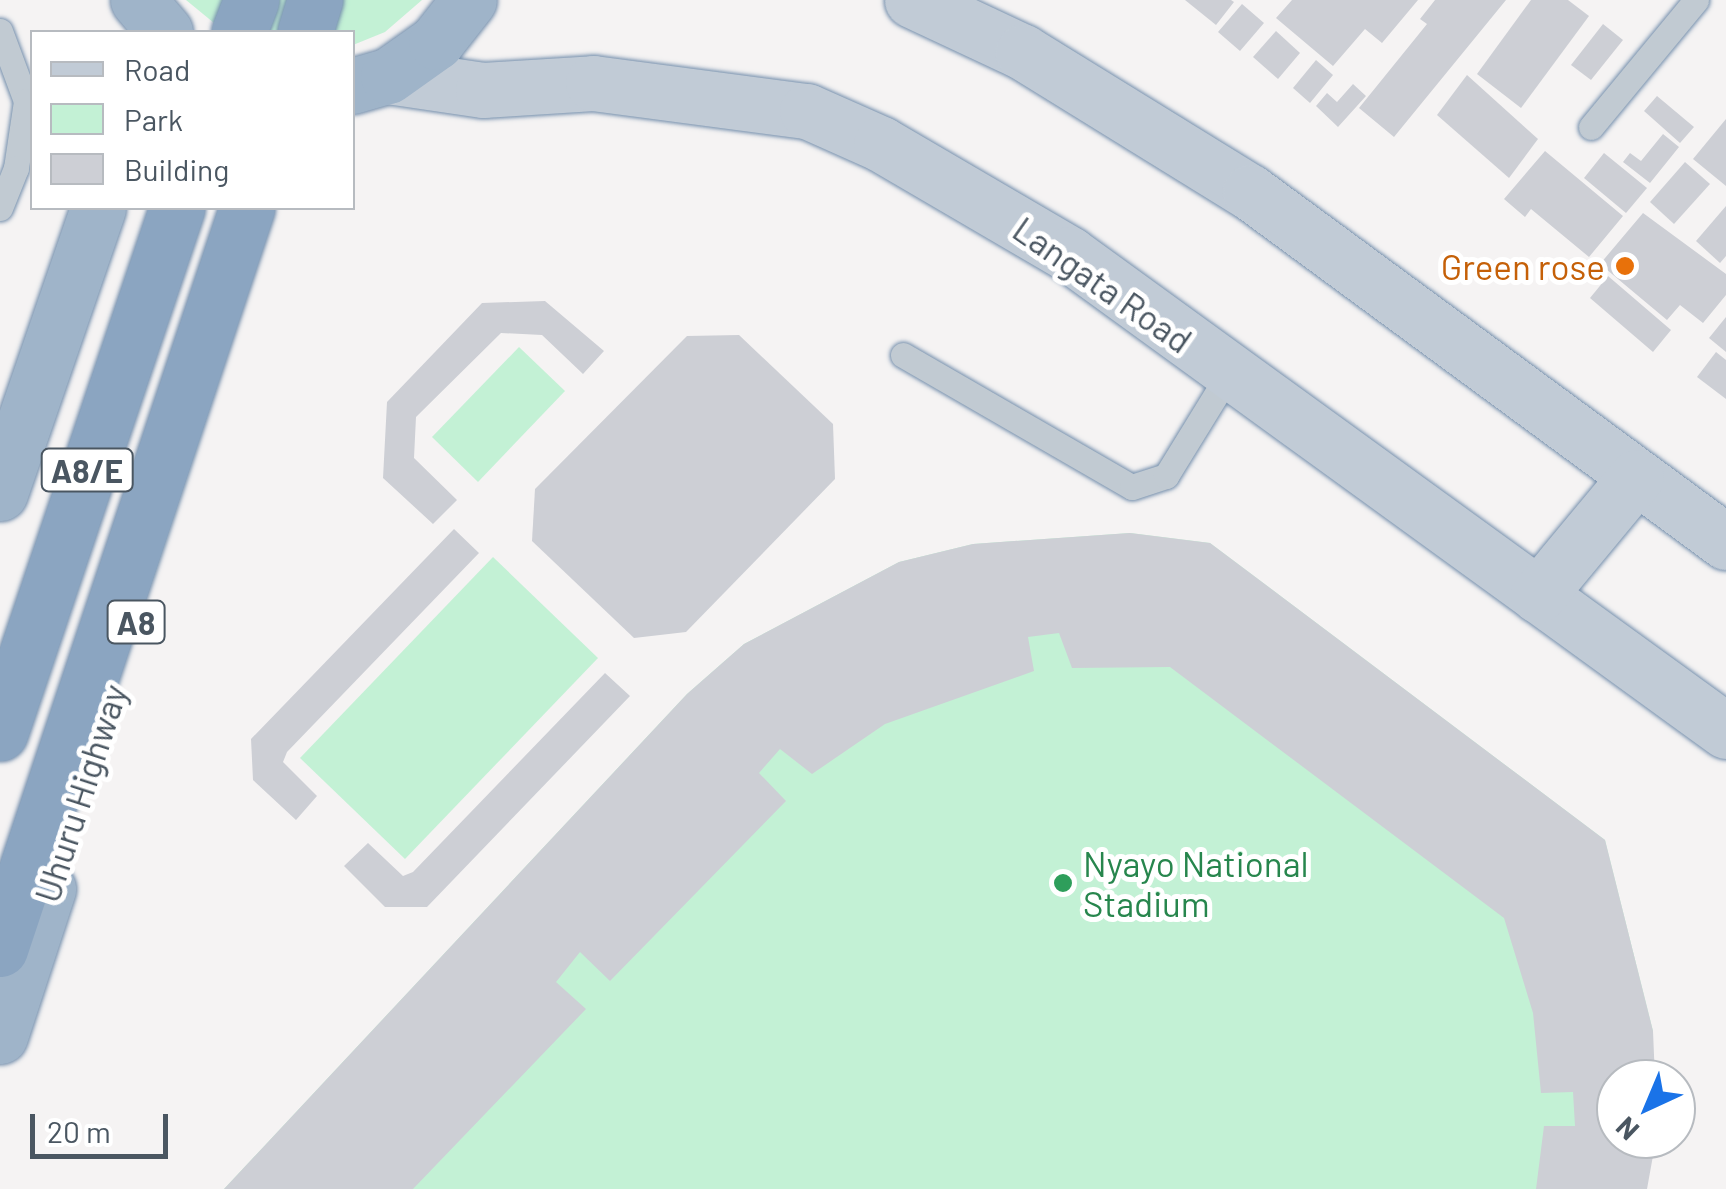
<!DOCTYPE html>
<style>
body{margin:0}
#map{position:relative;width:1726px;height:1189px;overflow:hidden;background:#f5f3f3;font-family:Barlow,sans-serif}
div>[style]{position:absolute}
.green>*{inset:0;background:#c3f1d5}
.building>*{inset:0;background:#cdcfd5}
.roads{filter:drop-shadow(0 0 2px #7690ad) drop-shadow(0 0 2px #7690ad)}
.service>*{height:25px;margin:-12.5px;padding:0 12.5px;transform-origin:12.5px;border-radius:12.5px;background:#c1cad2}
.secondary>*{height:55px;margin:-27.5px;padding:0 27.5px;transform-origin:27.5px;border-radius:27.5px;background:#c1cbd6}
.trunk>*{height:55px;margin:-27.5px;padding:0 27.5px;transform-origin:27.5px;border-radius:27.5px;background:#9fb4c9}
.motorway>*{height:55px;margin:-27.5px;padding:0 27.5px;transform-origin:27.5px;border-radius:27.5px;background:#8ba5c1}
.dots>*{width:28px;height:28px;translate:-50% -50%;box-sizing:border-box;border:5px solid #fff;border-radius:50%}
span{translate:-50% -50%;white-space:nowrap;text-align:center;line-height:1.15;-webkit-text-stroke:10px #fff;paint-order:stroke}
.shield-label span{padding:2px 8px;background:#fff;border:2px solid;border-radius:8px;-webkit-text-stroke-width:0}
.shield-label{font-size:32px;color:#4a5661;font-weight:700}
.food-label{font-size:35px;color:#c56008}
.right{translate:-100% -50%;text-align:right}
.street-label{font-size:35px;color:#4a5661}
.leisure-label{font-size:35px;color:#27864d}
.left{translate:0 -50%;text-align:left}
.legend{position:absolute;left:30px;top:30px;width:325px;height:180px;box-sizing:border-box;background:#fff;border:2px solid #b7bbc0;margin:0;padding:12px 18px;list-style:none;font-size:30px;color:#4a5661}
.legend li{display:flex;align-items:center;gap:20px;height:50px}
.legend b{width:50px;border:2px solid #b7bbc0}
.north{position:absolute;left:1596px;top:1059px;width:100px;height:100px;box-sizing:border-box;background:#fff;border:2px solid #b7bbc0;border-radius:50%;rotate:224deg;font-size:28px;font-weight:700;line-height:40px;text-align:center;color:#4a5661}
.north::after{content:'';display:block;margin:auto;width:35px;height:45px;background:#1a73e8;clip-path:polygon(50% 0,100% 100%,50% 72%,0 100%)}
.scale{position:absolute;left:30px;top:1114px;width:138px;height:45px;box-sizing:border-box;border:5px solid #4a5661;border-top:0;padding-left:12px;font-size:30px;line-height:35px;white-space:nowrap;color:#4a5661;-webkit-text-stroke:8px #fff;paint-order:stroke}
</style>
<div id="map">
<div class="green">
<div style="clip-path:polygon(186px 0,422px 0,385px 32px,353px 45px,352px 32px,225px 32px)"></div>
<div style="clip-path:polygon(519px 347px,565px 391px,478px 482px,432px 437px)"></div>
<div style="clip-path:polygon(1130px 533px,1210px 543px,1605px 840px,1653px 1031px,1616px 1079px,1616px 1139px,1647px 1189px,224px 1189px,687px 694px,744px 644px,899px 562px,973px 544px)"></div>
<div style="clip-path:polygon(493px 557px,598px 658px,405px 859px,300px 758px)"></div>
</div>
<div class="building">
<div style="clip-path:polygon(1185px 0,1231px 0,1234px 2px,1216px 25px)"></div>
<div style="clip-path:polygon(1292px 0,1418px 0,1382px 43px,1365px 29px,1333px 66px,1276px 18px)"></div>
<div style="clip-path:polygon(1435px 0,1506px 0,1394px 137px,1359px 108px,1427px 24px,1420px 19px)"></div>
<div style="clip-path:polygon(1531px 0,1568px 0,1589px 16px,1521px 108px,1477px 74px)"></div>
<div style="clip-path:polygon(1242px 4px,1264px 23px,1240px 51px,1218px 32px)"></div>
<div style="clip-path:polygon(1603px 24px,1623px 40px,1591px 80px,1571px 65px)"></div>
<div style="clip-path:polygon(1276px 31px,1300px 53px,1278px 79px,1253px 57px)"></div>
<div style="clip-path:polygon(1316px 60px,1333px 75px,1310px 103px,1293px 88px)"></div>
<div style="clip-path:polygon(1467px 75px,1538px 139px,1509px 178px,1437px 115px)"></div>
<div style="clip-path:polygon(1353px 84px,1366px 96px,1338px 127px,1316px 106px,1327px 93px,1337px 102px)"></div>
<div style="clip-path:polygon(1657px 96px,1694px 127px,1680px 143px,1644px 111px)"></div>
<div style="clip-path:polygon(1726px 119px,1726px 186px,1693px 159px)"></div>
<div style="clip-path:polygon(1663px 134px,1679px 147px,1650px 183px,1623px 162px,1630px 153px,1641px 161px)"></div>
<div style="clip-path:polygon(1545px 151px,1623px 216px,1589px 257px,1531px 209px,1525px 217px,1504px 199px)"></div>
<div style="clip-path:polygon(1604px 153px,1647px 188px,1626px 213px,1584px 178px)"></div>
<div style="clip-path:polygon(1685px 162px,1710px 184px,1674px 224px,1650px 202px)"></div>
<div style="clip-path:polygon(1726px 206px,1726px 256px,1720px 263px,1696px 241px)"></div>
<div style="clip-path:polygon(1643px 213px,1726px 274px,1726px 295px,1703px 323px,1680px 305px,1667px 320px,1600px 264px)"></div>
<div style="clip-path:polygon(1608px 276px,1671px 330px,1653px 352px,1590px 298px)"></div>
<div style="clip-path:polygon(545px 301px,604px 351px,583px 374px,542px 335px,501px 333px,416px 417px,414px 458px,457px 500px,433px 524px,383px 478px,387px 402px,482px 303px)"></div>
<div style="clip-path:polygon(1726px 317px,1726px 352px,1709px 338px)"></div>
<div style="clip-path:polygon(739px 335px,833px 424px,835px 479px,686px 632px,634px 638px,532px 541px,535px 489px,687px 336px)"></div>
<div style="clip-path:polygon(1716px 352px,1726px 360px,1726px 399px,1697px 377px)"></div>
<div style="clip-path:polygon(454px 529px,479px 553px,287px 752px,283px 762px,317px 796px,296px 820px,253px 780px,251px 739px)"></div>
<div style="clip-path:polygon(1130px 533px,1210px 543px,1605px 840px,1653px 1031px,1655px 1079px,1616px 1079px,1616px 1139px,1656px 1139px,1647px 1189px,1536px 1189px,1544px 1126px,1575px 1126px,1573px 1092px,1541px 1093px,1533px 1013px,1504px 918px,1170px 667px,1072px 668px,1059px 633px,1028px 637px,1034px 671px,885px 724px,812px 774px,780px 749px,759px 773px,786px 801px,610px 981px,580px 952px,556px 982px,586px 1009px,413px 1189px,224px 1189px,687px 694px,744px 644px,899px 562px,973px 544px)"></div>
<div style="clip-path:polygon(605px 673px,630px 696px,427px 907px,385px 907px,344px 866px,368px 843px,403px 876px,413px 872px)"></div>
</div>
<div class="roads">
<div class="service">
<div style="left:0;top:31px;width:75px;rotate:69.6deg"></div>
<div style="left:26px;top:101px;width:68px;rotate:98.5deg"></div>
<div style="left:16px;top:168px;width:43px;rotate:111.8deg"></div>
<div style="left:1591px;top:127px;width:165px;rotate:-50.4deg"></div>
<div style="left:903px;top:355px;width:264px;rotate:30deg"></div>
<div style="left:1132px;top:487px;width:36px;rotate:-18deg"></div>
<div style="left:1166px;top:476px;width:122px;rotate:-58.4deg"></div>
</div>
<div class="secondary">
<div style="left:912px;top:0;width:123px;rotate:25.1deg"></div>
<div style="left:1023px;top:52px;width:267px;rotate:31.7deg"></div>
<div style="left:1250px;top:192px;width:591px;rotate:36.33deg"></div>
<div style="left:388px;top:76px;width:96px;rotate:8.4deg"></div>
<div style="left:483px;top:90px;width:110px;rotate:-3.6deg"></div>
<div style="left:593px;top:83px;width:216px;rotate:7.5deg"></div>
<div style="left:807px;top:111px;width:81px;rotate:24deg"></div>
<div style="left:881px;top:144px;width:218px;rotate:30.3deg"></div>
<div style="left:1069px;top:254px;width:812px;rotate:35.98deg"></div>
<div style="left:1538px;top:595px;width:153px;rotate:-50.3deg"></div>
</div>
<div class="trunk">
<div style="left:138px;top:0;width:42px;rotate:49.8deg"></div>
<div style="left:352px;top:86px;width:37px;rotate:-16deg"></div>
<div style="left:388px;top:76px;width:59px;rotate:-35.3deg"></div>
<div style="left:436px;top:42px;width:53px;rotate:-51.8deg"></div>
<div style="left:0;top:493px;width:301px;rotate:-71deg"></div>
<div style="left:0;top:1036px;width:155px;rotate:-71.9deg"></div>
</div>
<div class="motorway">
<div style="left:239px;top:32px;width:34px;rotate:-69deg"></div>
<div style="left:305px;top:32px;width:34px;rotate:-73deg"></div>
<div style="left:0;top:733px;width:554px;rotate:-71.37deg"></div>
<div style="left:0;top:949px;width:781px;rotate:-71.57deg"></div>
</div>
</div>
<div class="dots">
<div style="left:1625px;top:266px;background:#e8710a"></div>
<div style="left:1063px;top:883px;background:#2e9e5b"></div>
</div>
<div class="shield-label">
<span style="left:87px;top:470px">A8/E</span>
<span style="left:136px;top:622px">A8</span>
</div>
<div class="food-label">
<span class="right" style="left:1605px;top:266px">Green rose</span>
</div>
<div class="street-label">
<span style="left:1103px;top:284px;rotate:35deg">Langata Road</span>
<span style="left:80px;top:793px;rotate:-72deg">Uhuru Highway</span>
</div>
<div class="leisure-label">
<span class="left" style="left:1083px;top:883px">Nyayo National<br>Stadium</span>
</div>
<ul class="legend">
<li><b style="height:12px;background:#c1cbd6"></b>Road</li>
<li><b style="height:28px;background:#c3f1d5"></b>Park</li>
<li><b style="height:28px;background:#cdcfd5"></b>Building</li>
</ul>
<div class="north">N</div>
<div class="scale">20 m</div>
</div>
